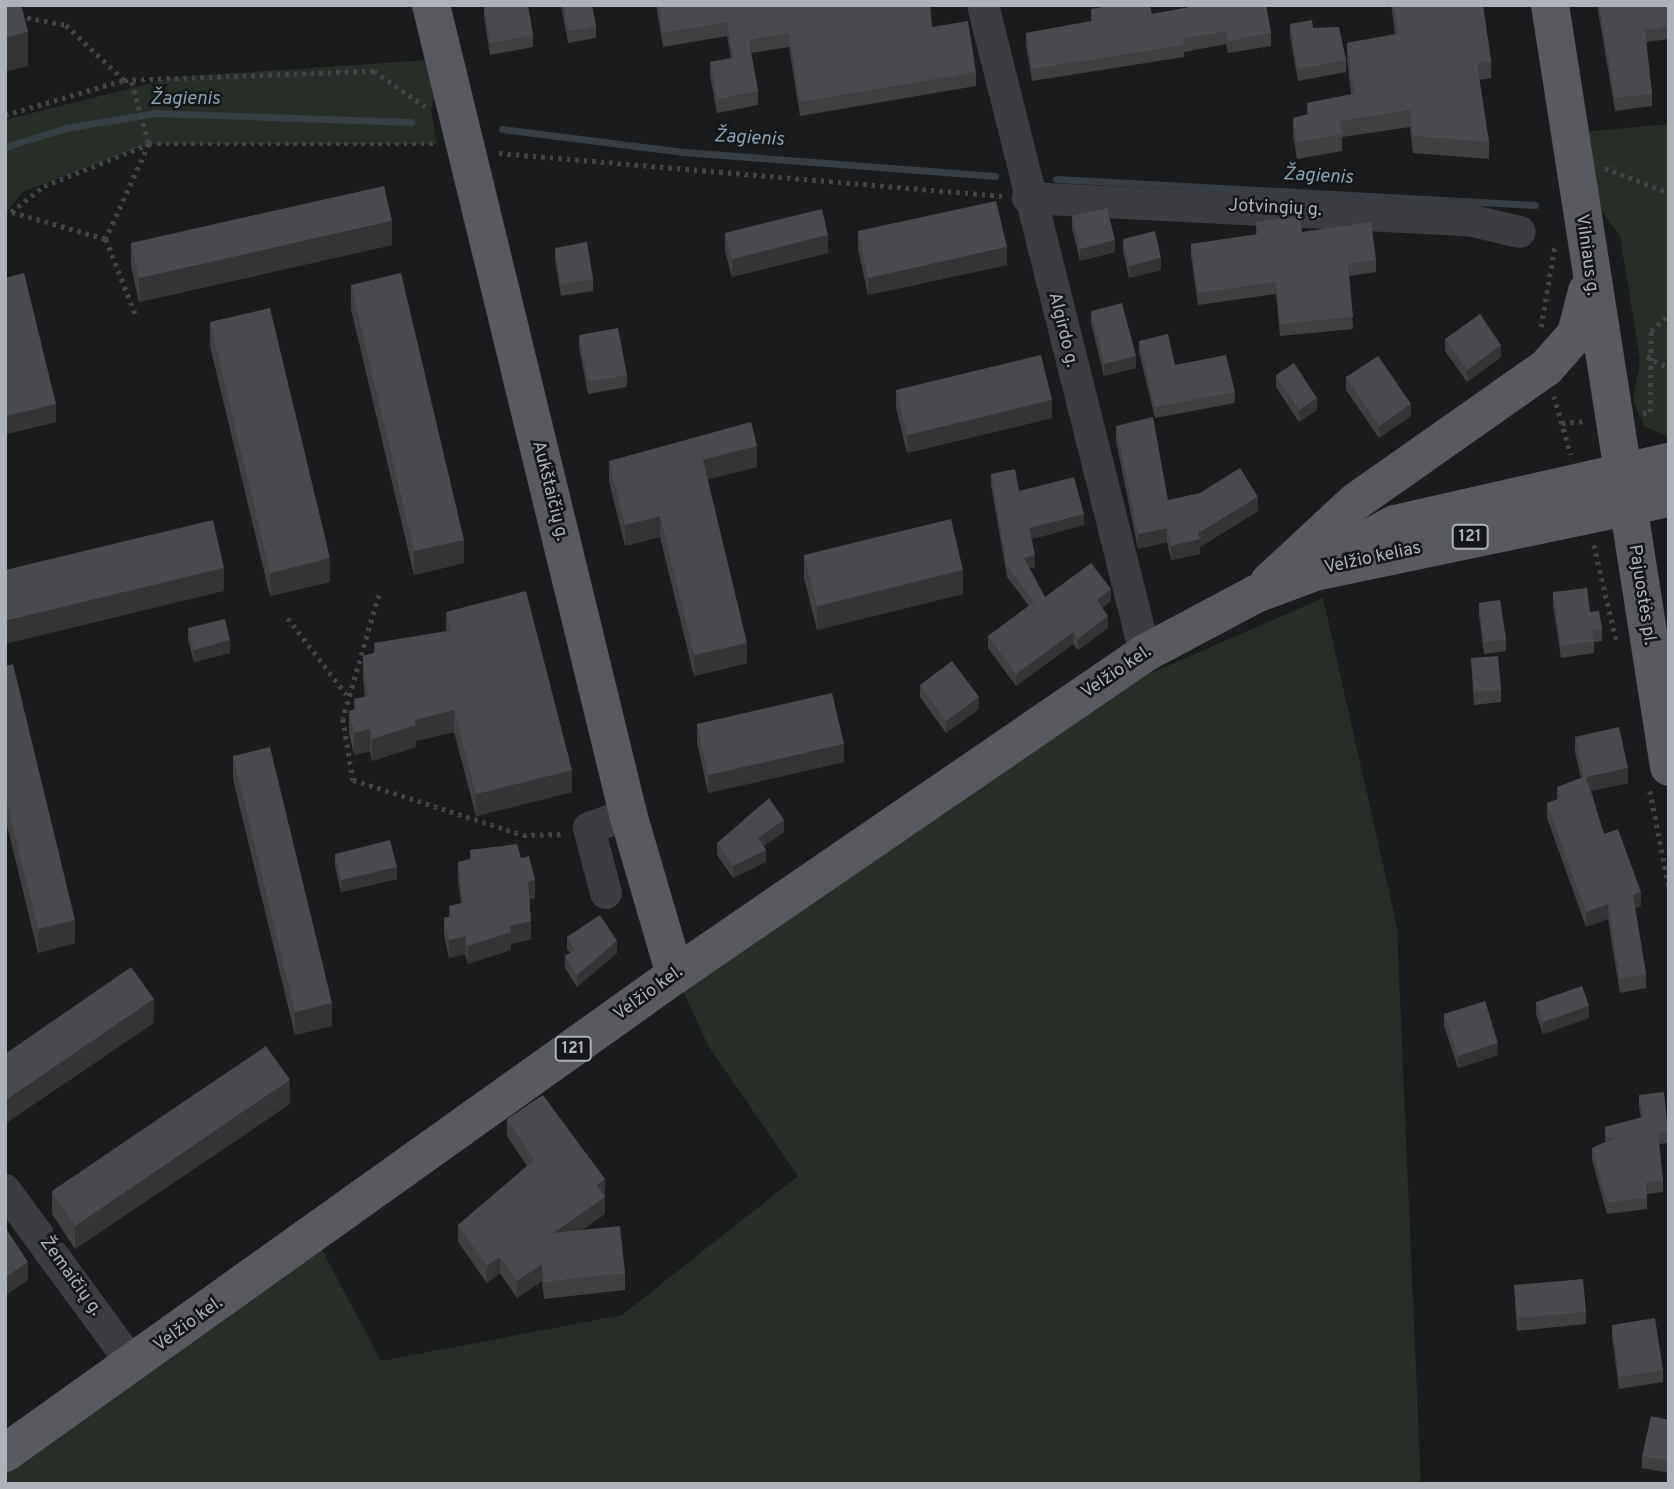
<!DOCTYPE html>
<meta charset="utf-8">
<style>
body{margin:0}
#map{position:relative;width:1674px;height:1489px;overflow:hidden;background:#1a1b1c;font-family:Overpass,sans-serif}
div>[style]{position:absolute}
.green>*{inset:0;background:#272e27}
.stream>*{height:7px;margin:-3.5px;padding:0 3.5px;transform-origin:3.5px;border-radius:3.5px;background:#363e44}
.path>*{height:4.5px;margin-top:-2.25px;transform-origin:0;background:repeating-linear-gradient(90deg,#424448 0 3.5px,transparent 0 8.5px)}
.minor>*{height:32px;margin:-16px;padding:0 16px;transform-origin:16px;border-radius:16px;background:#3c3d41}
.major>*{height:38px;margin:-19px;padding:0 19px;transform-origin:19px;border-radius:19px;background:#585a60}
.wall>*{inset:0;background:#404043}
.shaded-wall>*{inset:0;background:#343437}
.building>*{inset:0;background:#4a4b4e}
span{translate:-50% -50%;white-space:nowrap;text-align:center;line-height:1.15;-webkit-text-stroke:5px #151617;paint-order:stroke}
.shield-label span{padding:2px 5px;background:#151617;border:2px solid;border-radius:5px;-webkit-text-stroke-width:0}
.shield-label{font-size:16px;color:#aeb3ba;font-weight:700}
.street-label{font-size:18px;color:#aeb3ba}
.water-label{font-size:19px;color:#8aa1b1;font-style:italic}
.frame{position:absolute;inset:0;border:7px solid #aeb3ba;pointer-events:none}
</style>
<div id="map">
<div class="green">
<div style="clip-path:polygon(444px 59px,431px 110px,437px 144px,149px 144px,23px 192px,5px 214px,5px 120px,176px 77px)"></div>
<div style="clip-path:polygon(1669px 124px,1669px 437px,1644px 426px,1633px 400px,1640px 360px,1620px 236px,1597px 205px,1583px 132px)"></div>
<div style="clip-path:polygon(1323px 598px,1397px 927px,1421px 1484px,5px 1484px,5px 1452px,314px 1235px,381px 1361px,622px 1315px,798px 1176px,709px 1047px,675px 975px,1117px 688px)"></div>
</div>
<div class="stream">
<div style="left:502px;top:129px;width:183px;rotate:7.2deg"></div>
<div style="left:684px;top:152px;width:312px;rotate:4.4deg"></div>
<div style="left:5px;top:147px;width:64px;rotate:-17.3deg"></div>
<div style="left:66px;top:128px;width:90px;rotate:-9.6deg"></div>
<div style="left:155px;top:113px;width:256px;rotate:2deg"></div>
<div style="left:1056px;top:179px;width:480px;rotate:3.1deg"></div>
</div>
<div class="path">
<div style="left:19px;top:16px;width:48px;rotate:10.8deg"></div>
<div style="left:66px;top:25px;width:80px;rotate:43.5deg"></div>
<div style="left:132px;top:82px;width:64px;rotate:74.7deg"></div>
<div style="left:149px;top:144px;width:104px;rotate:114.4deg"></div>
<div style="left:106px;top:239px;width:85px;rotate:68.6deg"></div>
<div style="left:5px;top:115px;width:124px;rotate:-16.4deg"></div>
<div style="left:124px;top:80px;width:250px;rotate:-2.1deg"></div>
<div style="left:374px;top:71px;width:62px;rotate:34.5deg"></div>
<div style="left:499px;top:153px;width:506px;rotate:4.88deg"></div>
<div style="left:1605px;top:168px;width:69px;rotate:21.3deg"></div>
<div style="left:11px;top:212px;width:42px;rotate:-38.2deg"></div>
<div style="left:44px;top:186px;width:113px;rotate:-21.8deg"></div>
<div style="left:149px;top:144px;width:285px"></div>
<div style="left:12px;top:212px;width:98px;rotate:16deg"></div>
<div style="left:1541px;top:327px;width:85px;rotate:-80.5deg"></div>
<div style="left:1647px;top:356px;width:25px;rotate:29deg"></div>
<div style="left:1554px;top:396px;width:61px;rotate:73.9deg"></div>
<div style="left:1643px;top:413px;width:7px;rotate:-8deg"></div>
<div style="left:1650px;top:412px;width:81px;rotate:-89.3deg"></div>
<div style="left:1651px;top:331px;width:24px;rotate:-42deg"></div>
<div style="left:1562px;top:423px;width:24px;rotate:-5deg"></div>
<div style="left:1594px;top:545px;width:97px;rotate:76.8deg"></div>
<div style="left:379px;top:595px;width:129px;rotate:106.2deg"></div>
<div style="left:343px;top:719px;width:62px;rotate:80.7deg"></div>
<div style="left:353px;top:780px;width:179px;rotate:17.9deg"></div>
<div style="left:523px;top:835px;width:42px;rotate:-1.4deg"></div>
<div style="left:288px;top:618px;width:96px;rotate:52.7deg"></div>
<div style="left:1650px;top:791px;width:98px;rotate:78.8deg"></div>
</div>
<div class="minor">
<div style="left:983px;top:5px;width:668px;rotate:75.96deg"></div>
<div style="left:1028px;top:198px;width:441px;rotate:2.9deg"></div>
<div style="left:1468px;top:220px;width:53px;rotate:13deg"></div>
<div style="left:606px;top:893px;width:67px;rotate:-104.7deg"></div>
<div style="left:589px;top:828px;width:41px;rotate:-19.7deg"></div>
<div style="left:5px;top:1190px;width:217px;rotate:53.8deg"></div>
</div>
<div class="major">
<div style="left:431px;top:5px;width:833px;rotate:76.31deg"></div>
<div style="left:628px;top:814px;width:168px;rotate:73.7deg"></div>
<div style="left:1550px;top:5px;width:771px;rotate:81.12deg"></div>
<div style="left:1327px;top:561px;width:77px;rotate:-28.6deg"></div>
<div style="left:1395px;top:524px;width:281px;rotate:-12.8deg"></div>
<div style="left:1269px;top:582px;width:117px;rotate:-42.9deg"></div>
<div style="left:1355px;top:502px;width:233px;rotate:-35.1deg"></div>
<div style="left:1546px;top:368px;width:45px;rotate:-48.6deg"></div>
<div style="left:1576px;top:334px;width:44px;rotate:-75.7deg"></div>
<div style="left:5px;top:1453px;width:823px;rotate:-35.51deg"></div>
<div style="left:675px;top:975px;width:570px;rotate:-34.42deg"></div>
<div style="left:1145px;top:653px;width:126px;rotate:-28deg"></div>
<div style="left:1256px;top:594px;width:63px;rotate:-20.4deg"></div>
<div style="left:1315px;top:572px;width:362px;rotate:-11.8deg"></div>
</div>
<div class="wall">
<div style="clip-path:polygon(484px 5px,533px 35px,533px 47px,490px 55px,484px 17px)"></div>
<div style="clip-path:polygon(561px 5px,592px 5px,596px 26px,596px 38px,568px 43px)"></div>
<div style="clip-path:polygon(656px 5px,930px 5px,932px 27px,976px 72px,976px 86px,800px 116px,789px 47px,751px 53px,758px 91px,758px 105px,717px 113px,710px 76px,710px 62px,731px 58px,727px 36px,663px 47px)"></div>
<div style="clip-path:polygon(1187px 5px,1266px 5px,1271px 33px,1271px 46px,1228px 53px,1226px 44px,1184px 52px,1184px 57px,1032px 81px,1026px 45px,1026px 33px,1091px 21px,1091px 9px,1152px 14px,1187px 8px)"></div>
<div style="clip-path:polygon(1391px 5px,1483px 5px,1491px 61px,1491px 78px,1479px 80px,1489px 142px,1489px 159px,1413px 153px,1410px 127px,1342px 137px,1342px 151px,1297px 159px,1293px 135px,1293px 118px,1307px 115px,1307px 103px,1351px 94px,1347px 60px,1347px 43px,1395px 34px)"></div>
<div style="clip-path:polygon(1597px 5px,1669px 5px,1669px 39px,1646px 42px,1652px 94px,1652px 106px,1615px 111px)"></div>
<div style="clip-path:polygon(1290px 24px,1313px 28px,1346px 60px,1346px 72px,1298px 81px,1290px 36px)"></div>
<div style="clip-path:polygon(1072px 216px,1115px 252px,1080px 261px,1072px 228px)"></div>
<div style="clip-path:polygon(1256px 222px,1302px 232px,1376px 260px,1376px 272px,1349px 276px,1353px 329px,1280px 336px,1276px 294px,1198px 305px,1191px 256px,1191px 244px,1256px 235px)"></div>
<div style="clip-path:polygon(858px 231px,1007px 265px,868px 295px,858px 249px)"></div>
<div style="clip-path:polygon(725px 233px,828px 253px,732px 277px,725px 251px)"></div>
<div style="clip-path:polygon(1123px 239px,1161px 270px,1129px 278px,1123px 251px)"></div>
<div style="clip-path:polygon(131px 243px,392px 245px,139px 302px,131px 266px)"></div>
<div style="clip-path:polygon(555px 248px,593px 279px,593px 291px,561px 296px,555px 260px)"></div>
<div style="clip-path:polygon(5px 278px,56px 422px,6px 434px,5px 430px)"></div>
<div style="clip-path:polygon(351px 285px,464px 563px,414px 575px,351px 309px)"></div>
<div style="clip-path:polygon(1091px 311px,1136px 368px,1104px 376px,1091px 323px)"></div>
<div style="clip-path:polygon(210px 322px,330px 582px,270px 596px,210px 346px)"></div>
<div style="clip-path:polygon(579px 335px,627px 375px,627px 387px,588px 394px,579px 347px)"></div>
<div style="clip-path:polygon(1445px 339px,1501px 357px,1467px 382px,1445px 351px)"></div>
<div style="clip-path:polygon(1139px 341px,1175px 365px,1235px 392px,1235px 403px,1155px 418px,1139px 352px)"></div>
<div style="clip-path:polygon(1276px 375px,1317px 410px,1299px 422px,1276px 387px)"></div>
<div style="clip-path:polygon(1346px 377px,1411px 416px,1379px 438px,1346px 390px)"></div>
<div style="clip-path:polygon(896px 390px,1052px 418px,907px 453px,896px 408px)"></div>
<div style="clip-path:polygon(1116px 426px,1168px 500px,1258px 511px,1200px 547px,1200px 554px,1171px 560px,1167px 542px,1138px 549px,1116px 441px)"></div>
<div style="clip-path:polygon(609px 461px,757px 467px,707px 479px,747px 663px,694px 676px,660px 537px,625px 546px,609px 482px)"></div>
<div style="clip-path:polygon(991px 474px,1019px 491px,1084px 525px,1032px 539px,1035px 567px,1029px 568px,1045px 597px,1111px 601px,1102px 608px,1108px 628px,1078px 650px,1073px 644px,1016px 686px,988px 648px,988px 636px,1029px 606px,1007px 577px,991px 485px)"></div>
<div style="clip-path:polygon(804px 555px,963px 594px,817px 630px,804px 578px)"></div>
<div style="clip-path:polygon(1553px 592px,1590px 612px,1602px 629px,1602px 641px,1594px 642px,1594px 653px,1561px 658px,1553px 605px)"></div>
<div style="clip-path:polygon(1479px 603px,1506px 639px,1506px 651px,1484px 654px,1479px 615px)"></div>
<div style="clip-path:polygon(446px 612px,572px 792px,476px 816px,454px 732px,416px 741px,416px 747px,372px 761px,370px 751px,354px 755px,349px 733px,349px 711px,354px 710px,354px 699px,365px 697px,363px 678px,363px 656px,374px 653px,374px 643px,446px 631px)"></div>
<div style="clip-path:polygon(188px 628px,230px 653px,194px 662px,188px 640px)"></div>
<div style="clip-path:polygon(1471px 658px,1501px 690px,1501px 702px,1474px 705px)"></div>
<div style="clip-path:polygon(5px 666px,75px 943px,38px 953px,5px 817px)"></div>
<div style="clip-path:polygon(920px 685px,979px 709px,946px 733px,920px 697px)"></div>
<div style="clip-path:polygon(697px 724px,844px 762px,708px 793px,697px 742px)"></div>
<div style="clip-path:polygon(1575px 737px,1628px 783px,1591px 791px,1604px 834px,1641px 906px,1635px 908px,1646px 974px,1646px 988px,1620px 993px,1608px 919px,1586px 927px,1547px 818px,1547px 803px,1557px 800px,1557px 787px,1581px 778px,1575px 752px)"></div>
<div style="clip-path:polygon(233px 756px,332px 1026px,295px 1035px,233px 779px)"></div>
<div style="clip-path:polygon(784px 832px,764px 846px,766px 862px,733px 878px,717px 855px,717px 843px)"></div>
<div style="clip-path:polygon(470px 850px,521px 858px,535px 898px,529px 899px,531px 939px,511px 944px,511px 950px,468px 964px,465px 954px,449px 958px,444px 936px,444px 918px,449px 917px,449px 906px,461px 903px,458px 880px,458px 862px,470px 859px)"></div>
<div style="clip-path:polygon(335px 854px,397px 879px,341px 892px,335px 866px)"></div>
<div style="clip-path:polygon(567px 937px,617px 953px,577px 987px,565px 968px,565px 956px,570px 953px,567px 949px)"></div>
<div style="clip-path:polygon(1536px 1002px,1589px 1018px,1543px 1034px,1536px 1014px)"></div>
<div style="clip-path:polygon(1444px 1014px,1498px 1055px,1458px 1068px,1444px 1026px)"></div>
<div style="clip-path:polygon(1639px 1095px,1668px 1132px,1668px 1143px,1659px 1144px,1663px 1181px,1663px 1192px,1647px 1194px,1647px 1209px,1607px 1214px,1592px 1160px,1592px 1148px,1605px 1142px,1605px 1127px,1641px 1118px,1639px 1107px)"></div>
<div style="clip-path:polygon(290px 1104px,75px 1249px,52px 1214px,52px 1191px)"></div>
<div style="clip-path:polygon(507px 1119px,605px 1196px,605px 1214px,581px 1230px,625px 1273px,625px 1290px,544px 1299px,542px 1281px,517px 1298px,500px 1273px,487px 1283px,458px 1242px,458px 1225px,527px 1166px,507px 1136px)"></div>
<div style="clip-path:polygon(1514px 1285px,1586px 1312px,1586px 1324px,1517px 1331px)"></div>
<div style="clip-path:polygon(1612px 1325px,1663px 1370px,1663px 1382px,1619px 1389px,1612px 1337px)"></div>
<div style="clip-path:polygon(1669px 1420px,1669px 1473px,1642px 1468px,1642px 1456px)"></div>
</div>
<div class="shaded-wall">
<div style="clip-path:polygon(28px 32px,28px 66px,5px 72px,5px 38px)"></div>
<div style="clip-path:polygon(392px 221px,392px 245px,139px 302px,139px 278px)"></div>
<div style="clip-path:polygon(828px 235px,828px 253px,732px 277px,732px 259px)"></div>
<div style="clip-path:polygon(1115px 240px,1115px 252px,1080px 261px,1080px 249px)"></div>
<div style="clip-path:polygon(1007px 247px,1007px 265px,868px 295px,868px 278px)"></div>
<div style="clip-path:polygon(1161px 258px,1161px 270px,1129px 278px,1129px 266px)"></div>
<div style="clip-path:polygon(1501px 345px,1501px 357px,1467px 382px,1467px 370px)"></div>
<div style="clip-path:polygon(1136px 356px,1136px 368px,1104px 376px,1104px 364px)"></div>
<div style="clip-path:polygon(1317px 398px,1317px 410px,1299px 422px,1299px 410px)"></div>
<div style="clip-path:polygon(1052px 400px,1052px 418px,907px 453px,907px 435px)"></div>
<div style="clip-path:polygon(56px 404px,56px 422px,6px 434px,6px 416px)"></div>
<div style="clip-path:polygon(1411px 404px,1411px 416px,1379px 438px,1379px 426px)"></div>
<div style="clip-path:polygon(757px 446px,757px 467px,703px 481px,703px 460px)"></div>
<div style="clip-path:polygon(1258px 497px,1258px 511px,1200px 547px,1200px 554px,1171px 560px,1171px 546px,1198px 533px)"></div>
<div style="clip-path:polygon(1084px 514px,1084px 525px,1029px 540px,1029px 528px)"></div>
<div style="clip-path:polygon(660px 516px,660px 537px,625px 546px,625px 525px)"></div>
<div style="clip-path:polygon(1167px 528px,1167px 542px,1138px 549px,1138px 534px)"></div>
<div style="clip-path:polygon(464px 540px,464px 563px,414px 575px,414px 551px)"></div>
<div style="clip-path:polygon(1035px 555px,1035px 567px,1024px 569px,1024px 558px)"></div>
<div style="clip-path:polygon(330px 558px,330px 582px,270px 596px,270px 573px)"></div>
<div style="clip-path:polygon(224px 568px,224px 591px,5px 644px,5px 621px)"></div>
<div style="clip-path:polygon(963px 570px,963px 594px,817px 630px,817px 606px)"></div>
<div style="clip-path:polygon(1111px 589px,1111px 601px,1097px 612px,1097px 600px)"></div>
<div style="clip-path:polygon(1108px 616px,1108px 628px,1078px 650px,1078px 639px)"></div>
<div style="clip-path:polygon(1073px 632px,1073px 644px,1016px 686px,1016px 674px)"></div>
<div style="clip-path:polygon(230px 640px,230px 653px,194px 662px,194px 650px)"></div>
<div style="clip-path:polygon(747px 643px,747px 663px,694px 676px,694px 655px)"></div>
<div style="clip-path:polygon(979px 697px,979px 709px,946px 733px,946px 721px)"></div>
<div style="clip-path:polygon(454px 710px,454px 732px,416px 741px,416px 747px,372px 761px,372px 739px,415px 720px)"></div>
<div style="clip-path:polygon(370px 729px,370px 751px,354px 755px,354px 733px)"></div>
<div style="clip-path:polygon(844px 744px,844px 762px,708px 793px,708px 775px)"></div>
<div style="clip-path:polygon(1628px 768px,1628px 783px,1586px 792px,1586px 777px)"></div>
<div style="clip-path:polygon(572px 770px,572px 792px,476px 816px,476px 794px)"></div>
<div style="clip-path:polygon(784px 820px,784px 832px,758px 850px,758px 838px)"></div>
<div style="clip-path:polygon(766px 850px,766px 862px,733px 878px,733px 866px)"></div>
<div style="clip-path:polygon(397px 867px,397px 879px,341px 892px,341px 880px)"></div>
<div style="clip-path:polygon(535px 880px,535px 898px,528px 900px,528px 882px)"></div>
<div style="clip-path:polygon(1641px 892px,1641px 906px,1633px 909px,1633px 895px)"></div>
<div style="clip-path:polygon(1608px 904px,1608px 919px,1586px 927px,1586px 912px)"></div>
<div style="clip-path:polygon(75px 920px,75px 943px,38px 953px,38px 929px)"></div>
<div style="clip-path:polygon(531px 921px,531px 939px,511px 944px,511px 950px,468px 964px,468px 946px,510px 926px)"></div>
<div style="clip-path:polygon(465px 936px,465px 954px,449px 958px,449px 940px)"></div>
<div style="clip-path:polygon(617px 941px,617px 953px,577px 987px,577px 975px)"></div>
<div style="clip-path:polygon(154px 999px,154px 1023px,5px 1124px,5px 1101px)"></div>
<div style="clip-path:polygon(332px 1003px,332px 1026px,295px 1035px,295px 1012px)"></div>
<div style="clip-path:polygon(1589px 1006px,1589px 1018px,1543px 1034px,1543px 1022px)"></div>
<div style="clip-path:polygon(1498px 1043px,1498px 1055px,1458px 1068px,1458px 1056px)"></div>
<div style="clip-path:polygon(290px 1080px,290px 1104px,75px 1249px,75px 1226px)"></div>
<div style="clip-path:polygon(605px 1179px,605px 1196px,597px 1202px,597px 1185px)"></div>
<div style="clip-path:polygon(605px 1197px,605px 1214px,553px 1250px,553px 1233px)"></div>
<div style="clip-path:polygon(500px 1257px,500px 1273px,487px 1283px,487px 1266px)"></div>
<div style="clip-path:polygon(28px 1262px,28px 1280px,5px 1296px,5px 1278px)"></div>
<div style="clip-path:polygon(542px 1264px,542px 1281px,517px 1298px,517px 1281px)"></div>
</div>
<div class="building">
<div style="clip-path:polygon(5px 5px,21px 5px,28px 32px,5px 38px)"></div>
<div style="clip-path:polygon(484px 5px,528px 5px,533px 35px,490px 43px)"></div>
<div style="clip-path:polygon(564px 5px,592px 5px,596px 26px,568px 31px)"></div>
<div style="clip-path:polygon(658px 5px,930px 5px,932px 27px,968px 21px,976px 72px,800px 102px,789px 33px,749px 40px,758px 91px,717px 99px,710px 62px,733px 58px,727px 22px,663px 33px)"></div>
<div style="clip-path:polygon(1113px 5px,1150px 5px,1152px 14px,1190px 7px,1189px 5px,1266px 5px,1271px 33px,1228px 41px,1226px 31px,1183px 39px,1184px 45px,1032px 69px,1026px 33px,1093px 21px,1091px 9px)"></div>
<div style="clip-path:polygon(1394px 5px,1483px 5px,1491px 61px,1477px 63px,1489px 142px,1413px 136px,1410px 110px,1340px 121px,1342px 134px,1297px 142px,1293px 118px,1309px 114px,1307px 103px,1354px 94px,1347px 43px,1398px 34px)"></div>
<div style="clip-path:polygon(1599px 5px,1669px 5px,1669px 26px,1645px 30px,1652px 94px,1615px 98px)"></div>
<div style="clip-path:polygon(1312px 20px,1313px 28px,1339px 27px,1346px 60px,1298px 69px,1290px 24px)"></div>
<div style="clip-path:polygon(384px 186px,392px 221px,139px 278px,131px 243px)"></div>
<div style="clip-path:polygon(996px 201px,1007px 247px,868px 278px,858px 231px)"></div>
<div style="clip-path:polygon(1107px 208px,1115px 240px,1080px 249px,1072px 216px)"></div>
<div style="clip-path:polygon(822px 209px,828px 235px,732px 259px,725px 233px)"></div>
<div style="clip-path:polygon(1291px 217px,1300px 218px,1302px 232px,1371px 222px,1376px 260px,1348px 264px,1353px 317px,1280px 324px,1276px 282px,1198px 293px,1191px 244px,1258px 234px,1256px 222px)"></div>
<div style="clip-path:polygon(1155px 231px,1161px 258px,1129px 266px,1123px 239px)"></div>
<div style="clip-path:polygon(587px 242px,593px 279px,561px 284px,555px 248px)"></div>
<div style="clip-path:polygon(24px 273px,56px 404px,6px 416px,5px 412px,5px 278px)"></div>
<div style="clip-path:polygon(401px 273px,464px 540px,414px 551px,351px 285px)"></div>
<div style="clip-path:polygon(1122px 303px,1136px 356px,1104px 364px,1091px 311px)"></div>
<div style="clip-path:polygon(270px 308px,330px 558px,270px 573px,210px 322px)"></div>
<div style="clip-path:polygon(1480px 314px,1501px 345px,1467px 370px,1445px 339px)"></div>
<div style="clip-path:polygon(618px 328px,627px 375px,588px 382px,579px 335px)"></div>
<div style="clip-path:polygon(1168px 334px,1175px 365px,1226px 355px,1235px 392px,1155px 407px,1139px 341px)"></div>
<div style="clip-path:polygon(1041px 355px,1052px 400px,907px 435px,896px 390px)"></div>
<div style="clip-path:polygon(1378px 356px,1411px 404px,1379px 426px,1346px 377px)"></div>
<div style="clip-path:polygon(1294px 363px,1317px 398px,1299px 410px,1276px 375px)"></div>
<div style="clip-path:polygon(1153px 417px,1168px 500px,1200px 493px,1240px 468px,1258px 497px,1198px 533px,1200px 539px,1171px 546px,1167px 528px,1138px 534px,1116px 426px)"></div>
<div style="clip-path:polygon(751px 422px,757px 446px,703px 460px,747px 643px,694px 655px,660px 516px,625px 525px,609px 461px)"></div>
<div style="clip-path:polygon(1015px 469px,1019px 491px,1074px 477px,1084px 514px,1029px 528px,1035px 555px,1024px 558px,1045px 597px,1091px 563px,1111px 589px,1097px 600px,1108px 616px,1078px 639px,1073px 632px,1016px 674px,988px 636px,1034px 602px,1007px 566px,991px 474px)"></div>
<div style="clip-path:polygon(951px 519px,963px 570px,817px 606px,804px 555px)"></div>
<div style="clip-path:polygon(213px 520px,224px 568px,5px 621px,5px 570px)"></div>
<div style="clip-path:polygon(1587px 588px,1590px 612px,1599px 611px,1602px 629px,1592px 630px,1594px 641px,1561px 646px,1553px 592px)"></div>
<div style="clip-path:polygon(526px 591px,572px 770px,476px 794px,454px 710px,415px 720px,416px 725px,372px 739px,370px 729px,354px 733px,349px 711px,356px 709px,354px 699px,368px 696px,363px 656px,377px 652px,374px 643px,451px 631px,446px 612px)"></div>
<div style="clip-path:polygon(1500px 600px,1506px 639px,1484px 642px,1479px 603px)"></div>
<div style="clip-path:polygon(225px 619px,230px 640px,194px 650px,188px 628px)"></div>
<div style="clip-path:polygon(1498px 656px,1501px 690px,1474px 692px,1471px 658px)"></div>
<div style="clip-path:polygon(952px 661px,979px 697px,946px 721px,920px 685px)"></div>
<div style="clip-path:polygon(13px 664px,75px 920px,38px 929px,5px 794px,5px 666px)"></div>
<div style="clip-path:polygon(832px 693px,844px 744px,708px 775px,697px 724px)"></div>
<div style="clip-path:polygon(1619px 727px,1628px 768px,1586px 777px,1604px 834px,1618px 829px,1641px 892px,1633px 895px,1646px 974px,1620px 978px,1608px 904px,1586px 912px,1547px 803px,1561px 798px,1557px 787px,1584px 777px,1575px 737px)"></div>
<div style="clip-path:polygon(270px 747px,332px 1003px,295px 1012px,233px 756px)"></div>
<div style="clip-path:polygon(769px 798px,784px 820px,758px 838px,766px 850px,733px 866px,717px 843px)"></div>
<div style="clip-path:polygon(390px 840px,397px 867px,341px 880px,335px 854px)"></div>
<div style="clip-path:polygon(517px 844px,521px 858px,529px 856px,535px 880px,528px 882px,531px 921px,510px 926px,511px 932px,468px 946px,465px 936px,449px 940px,444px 918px,452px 916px,449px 906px,463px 903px,458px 862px,472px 859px,470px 850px)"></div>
<div style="clip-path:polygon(600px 915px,617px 941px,577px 975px,565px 956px,575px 950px,567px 937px)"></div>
<div style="clip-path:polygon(131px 967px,154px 999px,5px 1101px,5px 1054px)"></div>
<div style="clip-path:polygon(1582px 986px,1589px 1006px,1543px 1022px,1536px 1002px)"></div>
<div style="clip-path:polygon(1485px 1001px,1498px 1043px,1458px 1056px,1444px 1014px)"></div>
<div style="clip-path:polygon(266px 1046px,290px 1080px,75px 1226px,52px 1191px)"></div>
<div style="clip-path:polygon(1664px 1092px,1668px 1132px,1658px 1133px,1663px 1181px,1646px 1182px,1647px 1198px,1607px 1202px,1592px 1148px,1617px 1137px,1607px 1138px,1605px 1127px,1643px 1117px,1639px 1095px)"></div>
<div style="clip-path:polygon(543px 1095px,605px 1179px,597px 1185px,605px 1197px,553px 1233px,620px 1226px,625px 1273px,544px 1282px,542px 1264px,517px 1281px,500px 1257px,487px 1266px,458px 1225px,534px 1160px,507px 1119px)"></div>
<div style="clip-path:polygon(5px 1227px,28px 1262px,5px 1278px)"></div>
<div style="clip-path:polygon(1583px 1279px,1586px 1312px,1517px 1318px,1514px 1285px)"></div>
<div style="clip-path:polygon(1655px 1318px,1663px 1370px,1619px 1377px,1612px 1325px)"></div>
<div style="clip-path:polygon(1651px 1416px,1669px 1420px,1669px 1461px,1642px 1456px)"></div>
</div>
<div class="shield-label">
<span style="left:1470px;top:537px">121</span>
<span style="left:573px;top:1049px">121</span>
</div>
<div class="street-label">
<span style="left:1275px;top:209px;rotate:3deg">Jotvingių g.</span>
<span style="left:1586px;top:255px;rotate:82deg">Vilniaus g.</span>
<span style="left:1062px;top:330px;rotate:76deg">Algirdo g.</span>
<span style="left:549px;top:491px;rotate:76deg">Aukštaičių g.</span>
<span style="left:1373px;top:559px;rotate:-12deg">Velžio kelias</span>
<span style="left:1641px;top:595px;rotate:81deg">Pajuostės pl.</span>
<span style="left:1117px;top:673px;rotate:-34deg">Velžio kel.</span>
<span style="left:649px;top:994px;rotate:-36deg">Velžio kel.</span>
<span style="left:70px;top:1277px;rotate:54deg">Žemaičių g.</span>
<span style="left:189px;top:1325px;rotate:-36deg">Velžio kel.</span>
</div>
<div class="water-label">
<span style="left:185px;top:100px">Žagienis</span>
<span style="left:749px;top:139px;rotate:3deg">Žagienis</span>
<span style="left:1318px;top:177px;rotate:3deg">Žagienis</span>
</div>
<div class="frame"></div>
</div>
